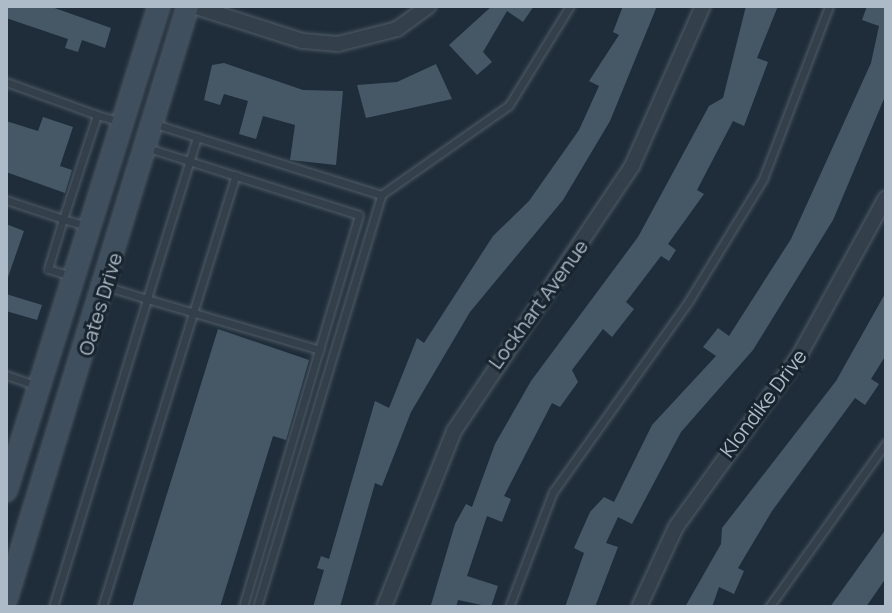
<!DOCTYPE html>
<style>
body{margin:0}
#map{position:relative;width:892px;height:613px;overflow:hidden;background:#1f2d3a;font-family:Manrope,sans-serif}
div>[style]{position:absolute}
.building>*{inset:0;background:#465866}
.roads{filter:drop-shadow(0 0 2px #505d68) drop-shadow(0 0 2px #505d68)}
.service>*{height:7px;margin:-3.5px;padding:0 3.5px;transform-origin:3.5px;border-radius:3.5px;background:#333f4a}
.minor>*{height:14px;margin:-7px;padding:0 7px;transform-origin:7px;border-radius:7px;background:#333f4a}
.secondary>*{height:20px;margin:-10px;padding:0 10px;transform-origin:10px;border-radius:10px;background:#404f5d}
span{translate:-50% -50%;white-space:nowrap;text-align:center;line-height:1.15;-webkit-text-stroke:6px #18242e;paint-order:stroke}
.street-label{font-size:20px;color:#adbac7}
.frame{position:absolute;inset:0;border:8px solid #adbac7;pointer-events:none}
</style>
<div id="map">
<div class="building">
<div style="clip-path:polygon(6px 6px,49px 6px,111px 28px,105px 48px,82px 40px,78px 52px,65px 48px,68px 39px,6px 18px)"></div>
<div style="clip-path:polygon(492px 6px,534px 6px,523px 22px,507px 11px,483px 52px,492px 62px,477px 75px,449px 45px)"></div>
<div style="clip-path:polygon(623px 6px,657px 6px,610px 121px,563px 200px,470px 312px,411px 412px,382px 486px,375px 483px,340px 607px,313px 607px,324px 570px,317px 568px,321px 556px,329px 559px,375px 401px,389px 408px,417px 338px,424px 343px,493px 236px,529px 201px,579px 130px,599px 86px,589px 81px,619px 35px,613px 32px)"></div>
<div style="clip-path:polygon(746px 6px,778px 6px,757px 58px,768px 62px,744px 126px,733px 121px,697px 190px,704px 194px,668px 244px,676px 250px,669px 261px,661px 256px,626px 302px,634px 309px,612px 337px,603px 329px,572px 370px,578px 382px,560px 407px,552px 403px,504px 496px,511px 499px,502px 522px,487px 516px,467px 576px,498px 586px,491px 607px,458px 600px,456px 607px,431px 605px,455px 524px,466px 504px,472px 507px,495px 444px,531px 381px,638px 237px,709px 106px,723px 98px)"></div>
<div style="clip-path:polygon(867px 6px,886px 6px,886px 94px,833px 220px,753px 350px,681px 432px,632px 524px,618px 517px,606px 543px,618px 547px,595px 607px,565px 607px,584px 553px,574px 548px,590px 512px,604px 497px,614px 502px,652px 425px,716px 356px,703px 347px,718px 328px,729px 336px,791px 239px,871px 63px,879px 26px,862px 20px)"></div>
<div style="clip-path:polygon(224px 63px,303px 90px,343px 91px,336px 165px,290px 160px,295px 125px,263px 116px,256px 139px,239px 134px,248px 101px,224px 94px,220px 105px,204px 100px,212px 65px)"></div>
<div style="clip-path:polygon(436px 64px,452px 99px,366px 118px,357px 85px,397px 82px)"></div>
<div style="clip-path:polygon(43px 117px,73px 127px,60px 166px,72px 170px,65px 193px,6px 172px,6px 121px,38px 131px)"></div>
<div style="clip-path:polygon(6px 224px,24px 231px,8px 277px,6px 277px)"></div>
<div style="clip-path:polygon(886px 292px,886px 355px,871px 379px,879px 384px,865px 405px,855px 398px,772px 511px,738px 568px,744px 571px,734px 594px,719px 587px,712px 607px,685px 607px,721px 544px,722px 528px,836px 381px)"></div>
<div style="clip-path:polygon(6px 294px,42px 305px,37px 320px,6px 311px)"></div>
<div style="clip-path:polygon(218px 329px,309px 360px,286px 440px,273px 436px,220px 607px,132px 607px)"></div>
<div style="clip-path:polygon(886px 529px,886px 578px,866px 607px,830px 607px)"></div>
</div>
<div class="roads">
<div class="service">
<div style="left:6px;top:82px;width:97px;rotate:19.9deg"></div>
<div style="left:155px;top:124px;width:237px;rotate:17.4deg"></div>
<div style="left:381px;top:195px;width:156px;rotate:-35.1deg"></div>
<div style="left:509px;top:105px;width:116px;rotate:-58.4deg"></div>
<div style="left:197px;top:137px;width:170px;rotate:107.2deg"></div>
<div style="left:147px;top:299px;width:180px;rotate:16.4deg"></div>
<div style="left:148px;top:148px;width:221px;rotate:17.6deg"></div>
<div style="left:359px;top:215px;width:409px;rotate:106.5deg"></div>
<div style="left:6px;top:200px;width:60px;rotate:18.4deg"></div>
<div style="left:63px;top:219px;width:52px;rotate:106.7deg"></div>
<div style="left:48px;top:269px;width:24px;rotate:17deg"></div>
<div style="left:87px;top:226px;width:25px;rotate:-164deg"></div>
<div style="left:63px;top:219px;width:109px;rotate:-71.9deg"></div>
<div style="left:97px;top:115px;width:25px;rotate:16deg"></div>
<div style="left:6px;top:375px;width:34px;rotate:19deg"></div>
<div style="left:53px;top:607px;width:322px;rotate:-73deg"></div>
<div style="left:147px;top:299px;width:44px;rotate:-162.8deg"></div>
<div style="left:102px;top:607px;width:452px;rotate:-72.8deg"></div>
<div style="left:257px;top:607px;width:430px;rotate:-73.2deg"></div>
<div style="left:509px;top:607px;width:123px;rotate:-69.1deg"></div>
<div style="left:553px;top:492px;width:233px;rotate:-54.6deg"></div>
<div style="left:688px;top:302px;width:144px;rotate:-58.6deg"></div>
<div style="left:763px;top:179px;width:185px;rotate:-69.1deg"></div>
<div style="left:769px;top:607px;width:201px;rotate:-54.5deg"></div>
</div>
<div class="minor">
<div style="left:193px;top:6px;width:115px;rotate:17.7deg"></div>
<div style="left:303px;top:41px;width:35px;rotate:5deg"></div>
<div style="left:338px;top:44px;width:61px;rotate:-14.3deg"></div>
<div style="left:397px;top:29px;width:39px;rotate:-36deg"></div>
<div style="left:384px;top:607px;width:189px;rotate:-68.3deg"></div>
<div style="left:454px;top:431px;width:319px;rotate:-56.1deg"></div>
<div style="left:632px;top:166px;width:175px;rotate:-66.1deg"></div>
<div style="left:639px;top:607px;width:88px;rotate:-65.2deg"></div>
<div style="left:676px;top:527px;width:211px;rotate:-54.3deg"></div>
<div style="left:799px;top:356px;width:180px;rotate:-61.2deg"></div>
</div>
<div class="secondary">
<div style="left:6px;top:491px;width:509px;rotate:-72.49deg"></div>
<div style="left:6px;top:600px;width:621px;rotate:-72.97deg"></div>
</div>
</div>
<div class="street-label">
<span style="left:100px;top:304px;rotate:-73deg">Oates Drive</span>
<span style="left:538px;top:304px;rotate:-54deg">Lockhart Avenue</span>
<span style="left:763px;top:403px;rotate:-53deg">Klondike Drive</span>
</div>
<div class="frame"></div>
</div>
